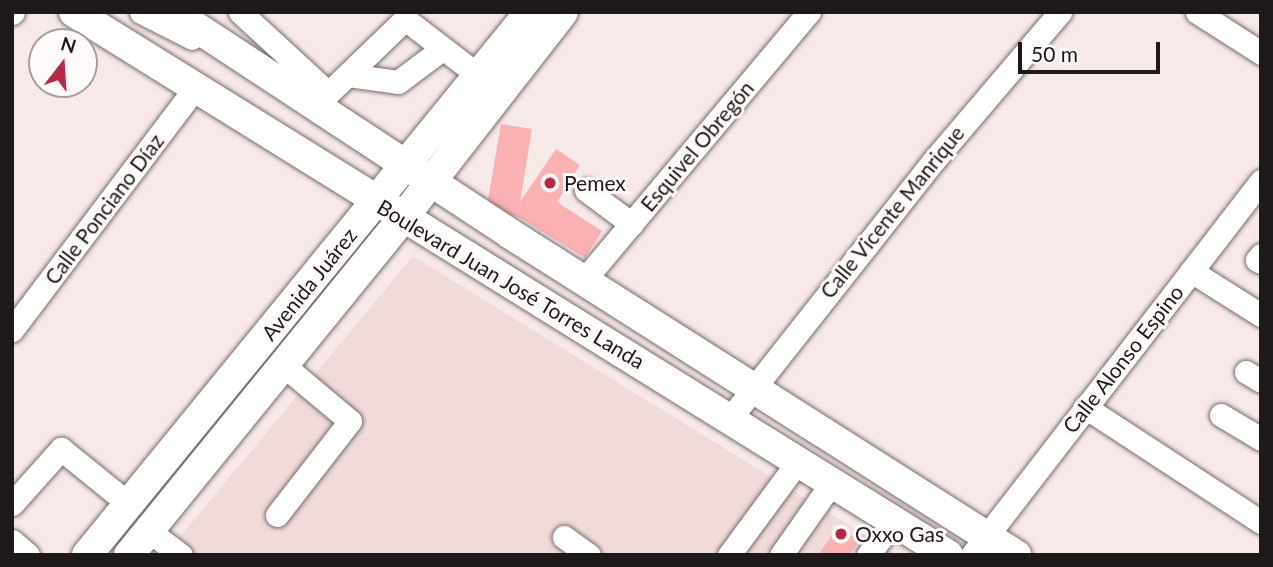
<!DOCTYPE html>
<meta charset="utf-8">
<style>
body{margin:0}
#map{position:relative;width:1273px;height:567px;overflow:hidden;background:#f8e9e9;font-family:Lato,sans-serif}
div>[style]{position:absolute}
.built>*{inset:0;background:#f1dada}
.building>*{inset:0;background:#fab1b4}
.roads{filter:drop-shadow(0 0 2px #786b6b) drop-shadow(0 0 2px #786b6b)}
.minor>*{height:23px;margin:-11.5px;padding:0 11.5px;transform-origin:11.5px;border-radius:11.5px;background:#fff}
.major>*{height:30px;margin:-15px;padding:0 15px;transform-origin:15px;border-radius:15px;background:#fff}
.dots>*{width:19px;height:19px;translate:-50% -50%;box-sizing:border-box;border:4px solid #fff9f9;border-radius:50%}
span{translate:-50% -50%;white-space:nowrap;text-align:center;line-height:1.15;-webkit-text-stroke:6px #fff9f9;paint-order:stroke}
.street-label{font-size:21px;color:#1e1919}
.poi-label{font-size:21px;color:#1e1919}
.left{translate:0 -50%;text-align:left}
.frame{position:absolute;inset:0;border:14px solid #1e1919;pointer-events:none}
.north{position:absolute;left:28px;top:28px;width:70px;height:70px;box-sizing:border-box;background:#fff9f9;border:2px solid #a59f9f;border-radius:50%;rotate:17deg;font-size:19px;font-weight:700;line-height:28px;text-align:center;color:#1e1919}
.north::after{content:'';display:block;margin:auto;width:24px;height:32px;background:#b72642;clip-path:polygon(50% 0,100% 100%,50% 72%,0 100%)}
.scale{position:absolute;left:1018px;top:42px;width:142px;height:32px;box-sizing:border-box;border:4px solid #1e1919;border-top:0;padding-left:9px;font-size:21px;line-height:24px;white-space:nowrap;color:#1e1919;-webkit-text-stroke:5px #fff9f9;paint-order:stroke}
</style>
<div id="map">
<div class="built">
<div style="clip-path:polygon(413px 256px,897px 555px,165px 555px)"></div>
</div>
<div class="building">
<div style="clip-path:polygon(501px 124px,532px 129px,520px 202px,556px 149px,580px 165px,557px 202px,602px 231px,585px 258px,517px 216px,486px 211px)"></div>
<div style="clip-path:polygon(839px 526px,859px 541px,849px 555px,818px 555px)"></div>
</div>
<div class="roads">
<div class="minor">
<div style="left:141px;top:12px;width:57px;rotate:27deg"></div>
<div style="left:240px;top:12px;width:120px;rotate:42.6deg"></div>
<div style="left:1197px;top:12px;width:76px;rotate:32.6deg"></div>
<div style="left:12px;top:13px;width:1px;rotate:-45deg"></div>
<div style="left:348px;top:75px;width:50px;rotate:8deg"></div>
<div style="left:398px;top:82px;width:55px;rotate:-36.9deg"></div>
<div style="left:314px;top:107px;width:127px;rotate:-44deg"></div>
<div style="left:405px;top:19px;width:92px;rotate:37.5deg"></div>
<div style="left:586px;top:190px;width:57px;rotate:36.5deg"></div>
<div style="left:1261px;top:255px;width:6px;rotate:129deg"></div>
<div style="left:1257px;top:260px;width:4px;rotate:27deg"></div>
<div style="left:1191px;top:271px;width:83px;rotate:32.2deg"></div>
<div style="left:584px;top:280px;width:350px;rotate:-50deg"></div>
<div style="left:12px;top:330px;width:303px;rotate:-52.9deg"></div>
<div style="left:1246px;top:372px;width:17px;rotate:31deg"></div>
<div style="left:1085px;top:407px;width:210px;rotate:33.2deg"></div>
<div style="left:1221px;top:415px;width:47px;rotate:31deg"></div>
<div style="left:731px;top:417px;width:329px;rotate:-51.7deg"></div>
<div style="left:935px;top:159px;width:193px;rotate:-49.6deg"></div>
<div style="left:12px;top:504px;width:74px;rotate:-48.3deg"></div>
<div style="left:61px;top:449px;width:87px;rotate:39deg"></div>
<div style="left:277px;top:515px;width:119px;rotate:-52.2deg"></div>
<div style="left:350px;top:421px;width:87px;rotate:-140.1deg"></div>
<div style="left:149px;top:531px;width:40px;rotate:37deg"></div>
<div style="left:564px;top:537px;width:31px;rotate:36deg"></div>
<div style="left:12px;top:541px;width:21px;rotate:41deg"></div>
<div style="left:729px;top:555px;width:118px;rotate:-53.6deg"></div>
<div style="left:781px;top:555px;width:90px;rotate:-54.9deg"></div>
<div style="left:868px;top:555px;width:43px;rotate:-52.6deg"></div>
<div style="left:972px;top:555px;width:473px;rotate:-52.3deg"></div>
</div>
<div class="major">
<div style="left:74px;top:12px;width:1029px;rotate:31.85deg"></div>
<div style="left:173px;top:12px;width:402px;rotate:33.3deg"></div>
<div style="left:509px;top:233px;width:601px;rotate:32.42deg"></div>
<div style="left:87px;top:555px;width:701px;rotate:-50.79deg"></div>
<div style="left:129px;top:555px;width:433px;rotate:-50.9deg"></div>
<div style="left:402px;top:219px;width:262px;rotate:-52.1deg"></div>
</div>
</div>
<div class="dots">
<div style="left:550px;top:183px;background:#b72642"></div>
<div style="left:841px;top:534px;background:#b72642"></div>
</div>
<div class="street-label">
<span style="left:697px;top:146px;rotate:-50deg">Esquivel Obregón</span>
<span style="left:104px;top:209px;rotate:-53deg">Calle Ponciano Díaz</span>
<span style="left:892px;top:212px;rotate:-51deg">Calle Vicente Manrique</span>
<span style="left:309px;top:284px;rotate:-51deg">Avenida Juárez</span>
<span style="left:511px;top:284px;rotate:31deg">Boulevard Juan José Torres Landa</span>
<span style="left:1123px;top:359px;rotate:-52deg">Calle Alonso Espino</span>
</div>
<div class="poi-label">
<span class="left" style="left:564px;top:183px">Pemex</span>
<span class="left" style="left:855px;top:534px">Oxxo Gas</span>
</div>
<div class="frame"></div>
<div class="north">N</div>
<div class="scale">50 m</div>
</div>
